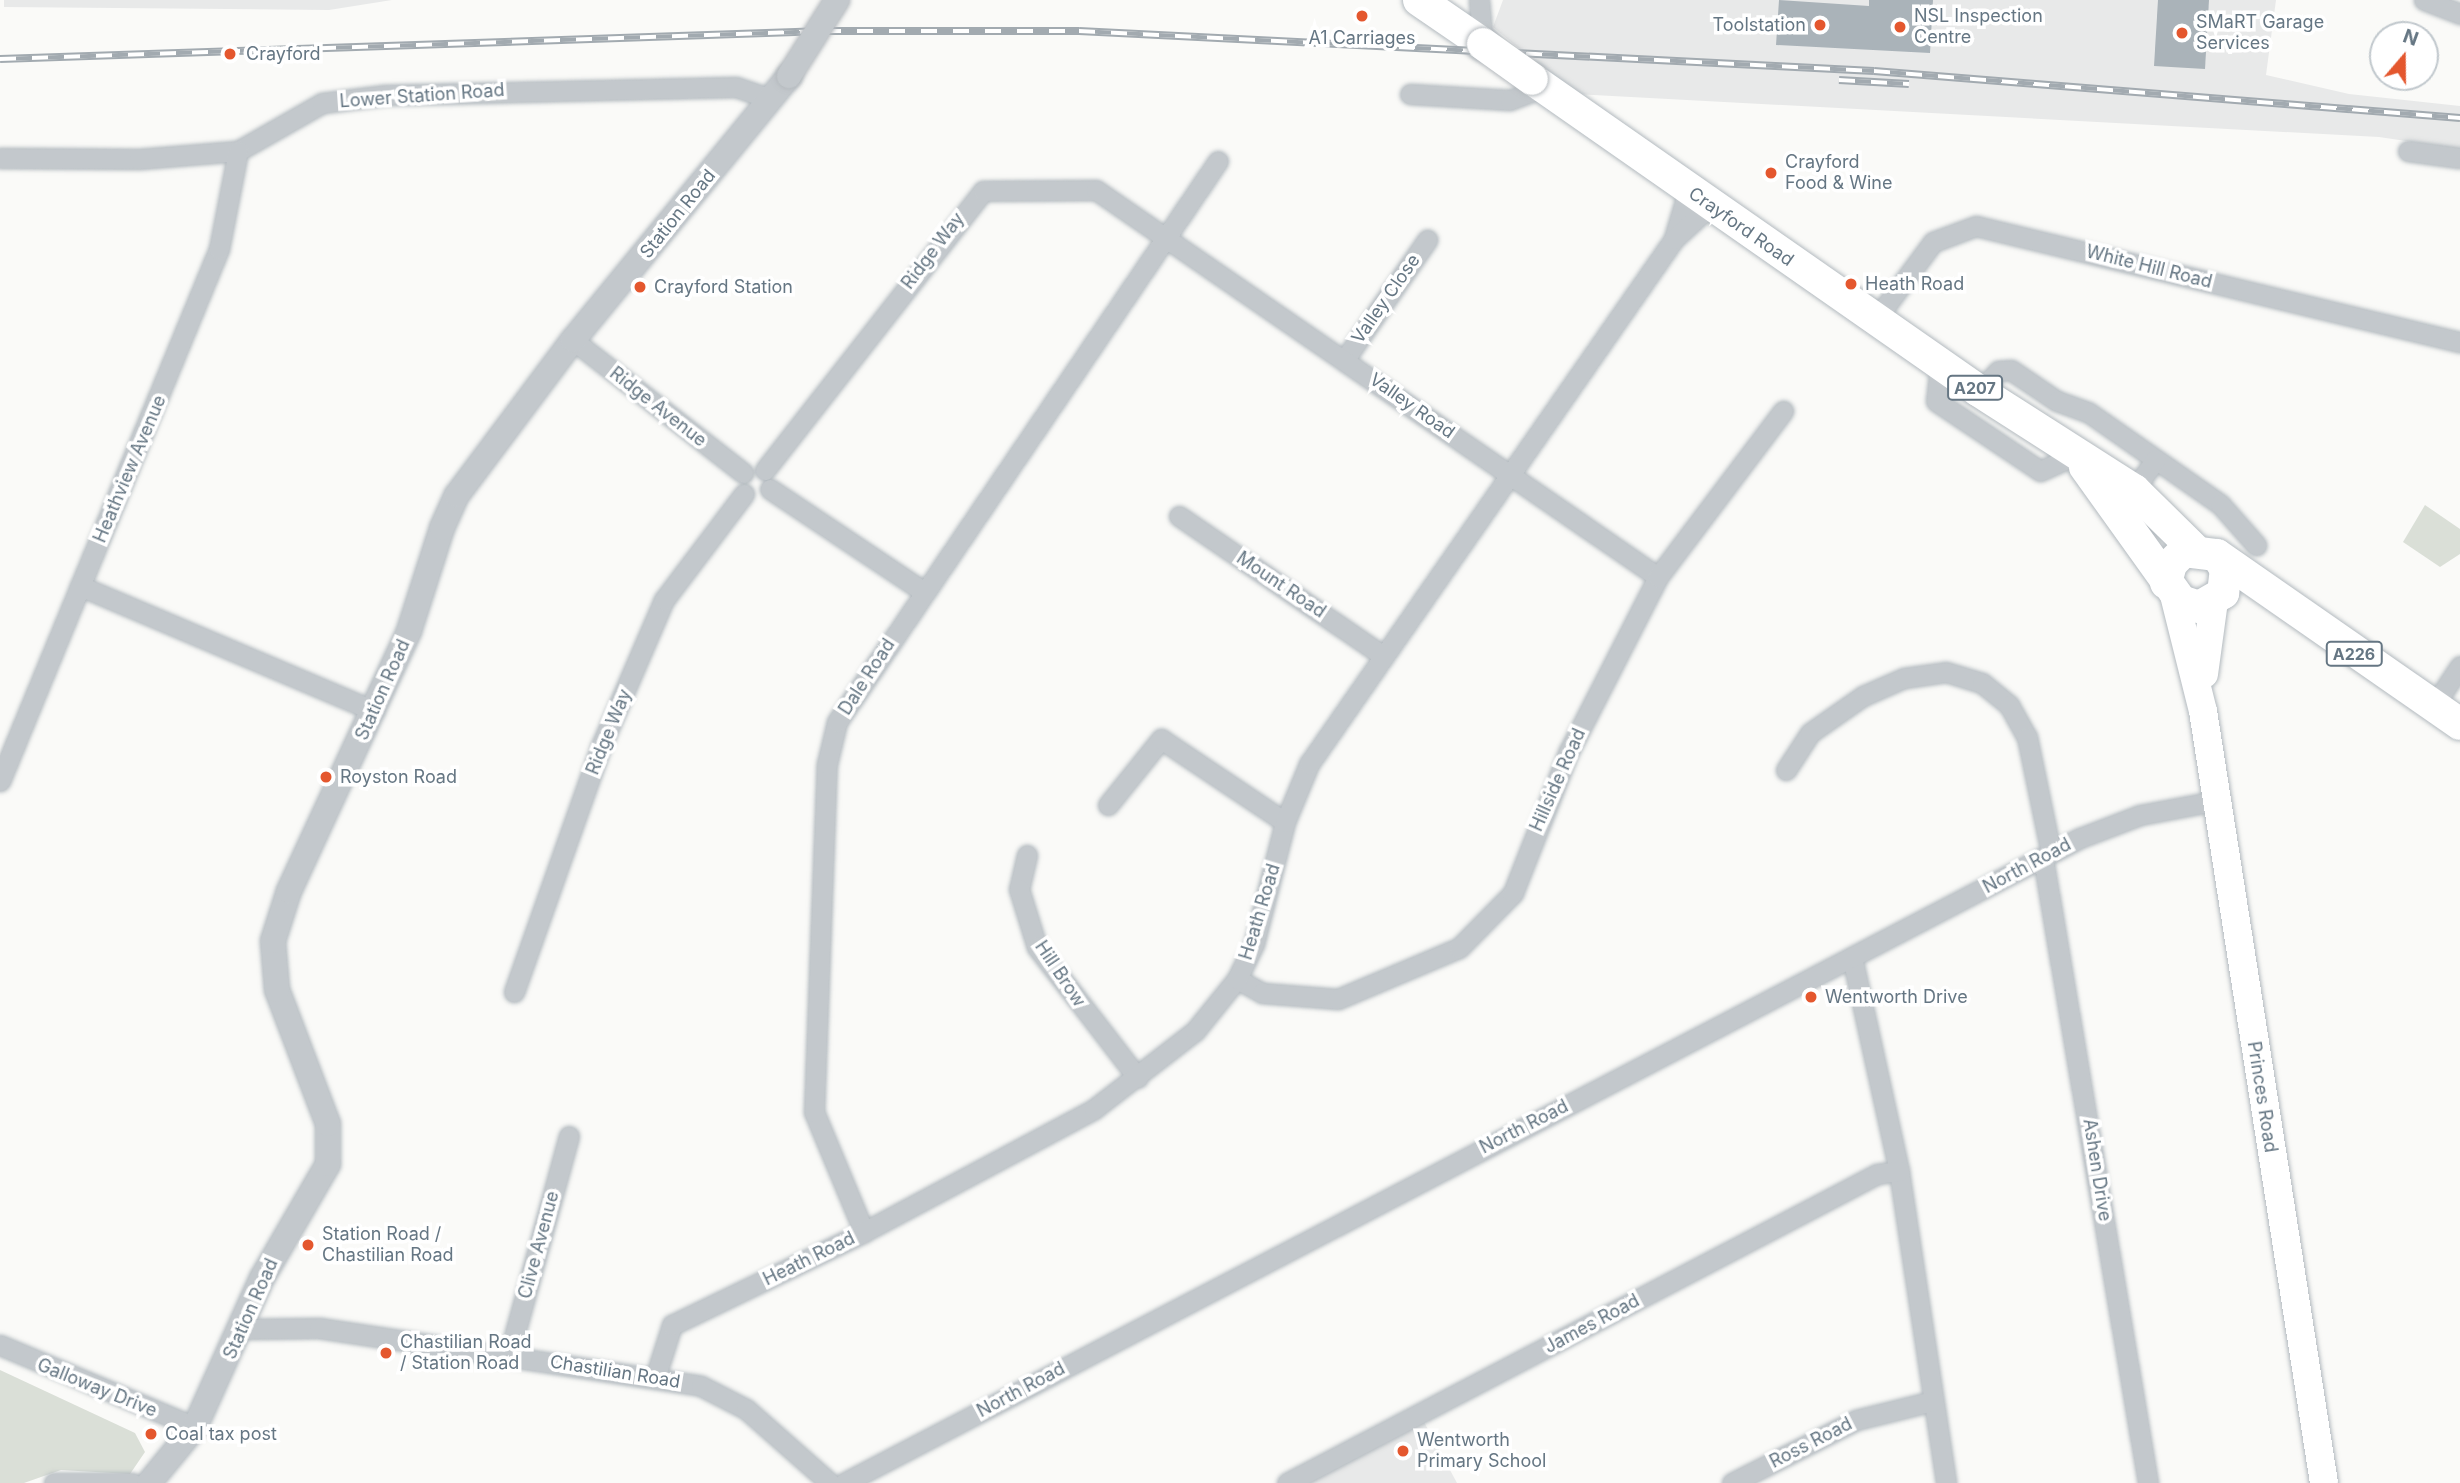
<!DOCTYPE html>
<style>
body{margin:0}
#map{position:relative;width:2460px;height:1483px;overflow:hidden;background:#fafaf8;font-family:Inter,sans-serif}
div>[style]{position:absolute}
.built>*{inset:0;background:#e8e9e9}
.green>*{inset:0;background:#dadfd7}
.building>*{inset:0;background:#aab3b9}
.roads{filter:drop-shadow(0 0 2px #b3babf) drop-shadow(0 0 2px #b3babf)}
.minor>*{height:19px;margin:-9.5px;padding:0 9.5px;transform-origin:9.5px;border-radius:9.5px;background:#c3c8cc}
.tertiary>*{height:24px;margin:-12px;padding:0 12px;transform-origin:12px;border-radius:12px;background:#c3c8cc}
.secondary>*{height:28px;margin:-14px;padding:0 14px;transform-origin:14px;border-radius:14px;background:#fff}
.primary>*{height:32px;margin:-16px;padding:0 16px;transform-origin:16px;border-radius:16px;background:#fff}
.rail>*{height:8px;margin-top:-4px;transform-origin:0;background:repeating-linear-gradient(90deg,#fff 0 16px,#a2aab0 0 32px);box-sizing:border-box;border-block:2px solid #a2aab0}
.bridges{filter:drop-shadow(0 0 2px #b5babe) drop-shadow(0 0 2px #b5babe)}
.tertiary-bridge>*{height:24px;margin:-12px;padding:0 12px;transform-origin:12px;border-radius:12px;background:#c3c8cc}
.primary-bridge>*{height:32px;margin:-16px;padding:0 16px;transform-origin:16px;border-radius:16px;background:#fff}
.dots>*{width:19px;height:19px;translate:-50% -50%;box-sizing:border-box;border:4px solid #fff;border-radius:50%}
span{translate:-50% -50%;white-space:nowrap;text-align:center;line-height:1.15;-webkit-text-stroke:7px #fff;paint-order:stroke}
.shield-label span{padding:2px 5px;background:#fff;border:2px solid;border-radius:5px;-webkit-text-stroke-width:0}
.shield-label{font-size:16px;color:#657683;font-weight:700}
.poi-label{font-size:18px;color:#657683}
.left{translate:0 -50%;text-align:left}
.right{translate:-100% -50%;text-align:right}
.street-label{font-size:18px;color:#657683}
.north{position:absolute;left:2369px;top:21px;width:70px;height:70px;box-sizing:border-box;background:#fff;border:2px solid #c1c8cd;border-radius:50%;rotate:20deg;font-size:19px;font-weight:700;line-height:28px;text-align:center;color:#657683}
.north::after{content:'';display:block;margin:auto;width:24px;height:32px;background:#e4572e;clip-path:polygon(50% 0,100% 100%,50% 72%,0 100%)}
</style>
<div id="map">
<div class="built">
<div style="clip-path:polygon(4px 0,392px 0,329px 10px,4px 7px)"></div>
<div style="clip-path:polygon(1503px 0,2276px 0,2266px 75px,2349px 94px,2460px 106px,2460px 149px,2379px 137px,1575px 94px,1493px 27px)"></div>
<div style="clip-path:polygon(1423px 1420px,1457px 1483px,1309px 1483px)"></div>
</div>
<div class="green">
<div style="clip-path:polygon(2425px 505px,2460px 529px,2460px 554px,2440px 567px,2403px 542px)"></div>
<div style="clip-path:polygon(0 1370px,135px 1433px,145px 1452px,130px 1474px,61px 1470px,24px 1483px,0 1483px)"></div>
</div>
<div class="building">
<div style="clip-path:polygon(1779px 0,1869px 6px,1869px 0,1933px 0,1930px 53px,1776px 45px)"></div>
<div style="clip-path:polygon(2158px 0,2209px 0,2205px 69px,2154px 66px)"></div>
</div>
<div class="roads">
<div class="minor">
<div style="left:1479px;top:0;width:44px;rotate:84.8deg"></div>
<div style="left:2424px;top:0;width:39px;rotate:21deg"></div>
<div style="left:1410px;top:94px;width:100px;rotate:3.4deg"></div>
<div style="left:1510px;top:100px;width:36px;rotate:-21deg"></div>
<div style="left:2408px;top:151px;width:52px;rotate:7.7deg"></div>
<div style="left:0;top:158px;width:139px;rotate:0.4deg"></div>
<div style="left:139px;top:159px;width:99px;rotate:-4.6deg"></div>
<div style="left:238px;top:151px;width:97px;rotate:-29.7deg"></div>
<div style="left:322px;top:103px;width:64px;rotate:-7.2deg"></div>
<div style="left:385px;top:95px;width:351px;rotate:-1.3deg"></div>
<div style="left:736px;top:87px;width:37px;rotate:19deg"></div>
<div style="left:1674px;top:238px;width:49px;rotate:-73.4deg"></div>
<div style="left:1876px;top:319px;width:96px;rotate:-53.5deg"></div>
<div style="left:1933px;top:242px;width:46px;rotate:-20.4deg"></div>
<div style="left:1976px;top:226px;width:498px;rotate:13.5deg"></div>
<div style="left:573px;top:340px;width:216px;rotate:38deg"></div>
<div style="left:1345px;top:359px;width:145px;rotate:-55.4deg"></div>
<div style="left:1940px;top:364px;width:37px;rotate:96deg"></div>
<div style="left:1936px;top:401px;width:125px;rotate:33.9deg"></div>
<div style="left:2040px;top:471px;width:39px;rotate:-24deg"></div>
<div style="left:1979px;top:391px;width:28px;rotate:-46deg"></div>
<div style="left:1998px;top:371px;width:13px;rotate:-4deg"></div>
<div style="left:2011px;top:370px;width:55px;rotate:34deg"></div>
<div style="left:2057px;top:401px;width:33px;rotate:20deg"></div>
<div style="left:2088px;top:412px;width:161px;rotate:34.9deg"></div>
<div style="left:2220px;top:504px;width:55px;rotate:48.7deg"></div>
<div style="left:765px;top:470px;width:354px;rotate:-52deg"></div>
<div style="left:983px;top:191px;width:113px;rotate:-0.5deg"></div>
<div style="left:1096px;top:190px;width:682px;rotate:34.55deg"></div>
<div style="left:770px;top:489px;width:184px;rotate:33.7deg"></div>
<div style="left:2134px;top:490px;width:37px;rotate:-55deg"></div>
<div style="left:1179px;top:516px;width:246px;rotate:34.4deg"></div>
<div style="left:80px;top:586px;width:320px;rotate:23deg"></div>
<div style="left:2433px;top:707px;width:49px;rotate:-56.6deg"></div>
<div style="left:1786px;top:770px;width:44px;rotate:-57deg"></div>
<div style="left:1810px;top:733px;width:65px;rotate:-34.9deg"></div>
<div style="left:1863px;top:696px;width:45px;rotate:-23.7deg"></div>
<div style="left:1904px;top:678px;width:42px;rotate:-8.1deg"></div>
<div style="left:1946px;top:672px;width:38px;rotate:17deg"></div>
<div style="left:1982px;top:683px;width:35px;rotate:39deg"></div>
<div style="left:2009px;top:705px;width:37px;rotate:61deg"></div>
<div style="left:2027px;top:737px;width:118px;rotate:78.3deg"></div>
<div style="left:0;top:781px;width:575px;rotate:-67.63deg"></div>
<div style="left:219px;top:249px;width:100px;rotate:-79deg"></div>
<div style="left:1108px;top:805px;width:85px;rotate:-51.2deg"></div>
<div style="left:1161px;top:739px;width:149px;rotate:33.8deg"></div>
<div style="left:1027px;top:855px;width:35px;rotate:103deg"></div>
<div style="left:1019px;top:889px;width:61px;rotate:72.8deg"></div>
<div style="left:1037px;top:947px;width:165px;rotate:52.4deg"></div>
<div style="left:2043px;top:858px;width:634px;rotate:80.46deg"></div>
<div style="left:1852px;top:957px;width:219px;rotate:77.6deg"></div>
<div style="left:1899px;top:1171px;width:316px;rotate:81.4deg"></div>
<div style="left:1237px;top:979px;width:29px;rotate:29deg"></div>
<div style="left:1262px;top:993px;width:76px;rotate:4.5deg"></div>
<div style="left:1338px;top:999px;width:131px;rotate:-22.9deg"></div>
<div style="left:1459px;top:948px;width:77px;rotate:-45.5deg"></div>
<div style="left:1513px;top:893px;width:153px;rotate:-68.5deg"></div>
<div style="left:1569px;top:751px;width:195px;rotate:-62.9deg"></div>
<div style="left:1658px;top:577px;width:208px;rotate:-53deg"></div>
<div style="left:514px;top:992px;width:261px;rotate:-70.5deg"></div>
<div style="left:601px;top:746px;width:159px;rotate:-66.7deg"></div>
<div style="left:664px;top:600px;width:133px;rotate:-53deg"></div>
<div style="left:864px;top:1232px;width:130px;rotate:-112.6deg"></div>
<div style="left:814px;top:1112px;width:348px;rotate:-87.9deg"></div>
<div style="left:827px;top:764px;width:43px;rotate:-76.6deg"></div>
<div style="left:837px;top:722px;width:678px;rotate:-55.82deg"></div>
<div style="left:244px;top:1329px;width:75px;rotate:-0.8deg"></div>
<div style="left:319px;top:1328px;width:386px;rotate:8.6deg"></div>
<div style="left:701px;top:1386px;width:51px;rotate:27.1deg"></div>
<div style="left:746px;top:1409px;width:112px;rotate:41.4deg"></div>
<div style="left:0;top:1345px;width:212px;rotate:22.8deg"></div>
<div style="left:509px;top:1355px;width:227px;rotate:-74.7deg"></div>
<div style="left:655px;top:1378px;width:56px;rotate:-72.2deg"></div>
<div style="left:672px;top:1325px;width:213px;rotate:-25.8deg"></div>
<div style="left:864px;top:1232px;width:261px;rotate:-28.1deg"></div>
<div style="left:1094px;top:1109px;width:128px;rotate:-37.7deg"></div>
<div style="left:1195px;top:1031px;width:67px;rotate:-51.1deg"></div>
<div style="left:1237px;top:979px;width:39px;rotate:-64deg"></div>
<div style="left:1254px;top:944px;width:126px;rotate:-75.7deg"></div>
<div style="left:1285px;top:822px;width:63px;rotate:-67.5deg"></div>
<div style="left:1309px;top:764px;width:639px;rotate:-55.19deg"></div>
<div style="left:1674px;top:239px;width:49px;rotate:-42.5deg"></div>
<div style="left:54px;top:1483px;width:78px"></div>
<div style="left:844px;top:1483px;width:1394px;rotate:-27.56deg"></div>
<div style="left:2080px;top:838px;width:64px;rotate:-21deg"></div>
<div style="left:2140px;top:815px;width:76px;rotate:-10.6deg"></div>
<div style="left:1287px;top:1483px;width:666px;rotate:-27.64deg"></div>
<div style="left:1877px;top:1174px;width:22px;rotate:-8deg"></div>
<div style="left:1732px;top:1483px;width:139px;rotate:-26.9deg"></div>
<div style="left:1856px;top:1420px;width:79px;rotate:-13.9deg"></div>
</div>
<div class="tertiary">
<div style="left:149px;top:1483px;width:72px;rotate:-50.6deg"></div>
<div style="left:195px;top:1427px;width:163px;rotate:-65.8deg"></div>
<div style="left:262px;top:1278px;width:132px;rotate:-59.9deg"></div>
<div style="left:328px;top:1164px;width:40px;rotate:-90deg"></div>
<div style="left:328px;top:1124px;width:143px;rotate:-110.8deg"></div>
<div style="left:277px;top:990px;width:49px;rotate:-94.7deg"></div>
<div style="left:273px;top:941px;width:52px;rotate:-72.3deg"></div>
<div style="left:289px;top:891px;width:286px;rotate:-65.2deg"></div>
<div style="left:409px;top:631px;width:108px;rotate:-72.2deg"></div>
<div style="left:442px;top:528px;width:36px;rotate:-66deg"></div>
<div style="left:457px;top:495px;width:194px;rotate:-53.2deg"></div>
<div style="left:573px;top:340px;width:341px;rotate:-50.7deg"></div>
</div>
<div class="secondary">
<div style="left:2174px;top:595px;width:120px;rotate:76deg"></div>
<div style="left:2203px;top:711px;width:781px;rotate:81.09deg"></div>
<div style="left:2204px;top:674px;width:74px;rotate:-82.2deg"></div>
</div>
<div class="primary">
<div style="left:1419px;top:0;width:78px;rotate:34.5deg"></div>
<div style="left:1532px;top:79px;width:545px;rotate:34.91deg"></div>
<div style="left:1979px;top:391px;width:184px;rotate:32.6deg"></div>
<div style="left:2134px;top:490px;width:83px;rotate:44.5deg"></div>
<div style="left:2085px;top:467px;width:165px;rotate:54.4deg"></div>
<div style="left:2181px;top:601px;width:19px;rotate:18deg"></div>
<div style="left:2199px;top:607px;width:28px;rotate:-30deg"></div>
<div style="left:2223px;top:593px;width:23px;rotate:-83deg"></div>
<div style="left:2226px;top:570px;width:17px;rotate:-121deg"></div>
<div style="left:2166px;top:583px;width:20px;rotate:-75deg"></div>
<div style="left:2171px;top:564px;width:18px;rotate:-45deg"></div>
<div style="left:2184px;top:551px;width:33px;rotate:7deg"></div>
<div style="left:2217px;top:555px;width:296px;rotate:34.8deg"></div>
</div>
</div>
<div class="rail">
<div style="left:0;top:59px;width:825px;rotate:-1.94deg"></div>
<div style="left:825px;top:31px;width:254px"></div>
<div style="left:1079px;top:31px;width:796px;rotate:2.88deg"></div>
<div style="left:1874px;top:71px;width:588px;rotate:4.59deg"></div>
<div style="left:1839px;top:80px;width:70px;rotate:3.3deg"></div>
</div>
<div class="bridges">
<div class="tertiary-bridge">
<div style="left:789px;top:76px;width:90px;rotate:-57.7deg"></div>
</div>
<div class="primary-bridge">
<div style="left:1483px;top:44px;width:60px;rotate:35.5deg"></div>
</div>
</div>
<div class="dots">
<div style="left:1362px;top:16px;background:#e4572e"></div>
<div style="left:1820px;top:25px;background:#e4572e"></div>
<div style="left:1900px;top:27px;background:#e4572e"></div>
<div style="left:2182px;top:33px;background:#e4572e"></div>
<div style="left:230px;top:54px;background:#e4572e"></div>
<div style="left:1771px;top:173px;background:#e4572e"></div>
<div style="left:1851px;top:284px;background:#e4572e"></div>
<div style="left:640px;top:287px;background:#e4572e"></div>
<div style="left:326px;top:777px;background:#e4572e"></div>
<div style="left:1811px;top:997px;background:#e4572e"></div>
<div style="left:308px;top:1245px;background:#e4572e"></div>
<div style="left:386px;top:1353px;background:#e4572e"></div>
<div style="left:151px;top:1434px;background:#e4572e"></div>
<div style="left:1403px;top:1451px;background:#e4572e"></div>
</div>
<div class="shield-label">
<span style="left:1975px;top:388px">A207</span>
<span style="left:2354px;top:654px">A226</span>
</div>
<div class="poi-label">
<span class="left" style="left:1914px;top:27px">NSL Inspection<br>Centre</span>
<span class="left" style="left:2196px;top:33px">SMaRT Garage<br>Services</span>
<span class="right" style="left:1806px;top:25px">Toolstation</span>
<span style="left:1362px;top:38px">A1 Carriages</span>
<span class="left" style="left:246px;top:54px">Crayford</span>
<span class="left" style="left:1785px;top:173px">Crayford<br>Food &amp; Wine</span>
<span class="left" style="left:1865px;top:284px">Heath Road</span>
<span class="left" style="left:654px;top:287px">Crayford Station</span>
<span class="left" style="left:340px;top:777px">Royston Road</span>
<span class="left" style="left:1825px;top:997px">Wentworth Drive</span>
<span class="left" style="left:322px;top:1245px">Station Road /<br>Chastilian Road</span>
<span class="left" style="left:400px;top:1353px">Chastilian Road<br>/ Station Road</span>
<span class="left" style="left:165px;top:1434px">Coal tax post</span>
<span class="left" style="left:1417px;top:1451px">Wentworth<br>Primary School</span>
</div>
<div class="street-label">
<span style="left:422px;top:96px;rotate:-4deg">Lower Station Road</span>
<span style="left:678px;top:214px;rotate:-51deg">Station Road</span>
<span style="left:1741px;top:227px;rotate:35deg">Crayford Road</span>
<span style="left:933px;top:251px;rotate:-53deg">Ridge Way</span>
<span style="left:2149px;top:267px;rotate:14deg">White Hill Road</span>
<span style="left:1386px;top:299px;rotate:-55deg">Valley Close</span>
<span style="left:1412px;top:406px;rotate:35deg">Valley Road</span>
<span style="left:658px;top:407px;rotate:38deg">Ridge Avenue</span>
<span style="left:130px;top:469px;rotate:-67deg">Heathview Avenue</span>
<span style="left:1281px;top:585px;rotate:34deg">Mount Road</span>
<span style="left:867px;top:677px;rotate:-57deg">Dale Road</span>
<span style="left:383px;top:690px;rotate:-66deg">Station Road</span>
<span style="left:609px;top:732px;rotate:-68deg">Ridge Way</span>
<span style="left:1558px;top:780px;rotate:-66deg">Hillside Road</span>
<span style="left:2027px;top:866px;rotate:-28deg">North Road</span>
<span style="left:1260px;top:912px;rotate:-73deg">Heath Road</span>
<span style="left:1060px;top:974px;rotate:56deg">Hill Brow</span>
<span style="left:2262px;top:1097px;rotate:81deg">Princes Road</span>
<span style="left:1524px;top:1127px;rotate:-27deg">North Road</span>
<span style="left:2097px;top:1170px;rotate:81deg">Ashen Drive</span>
<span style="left:539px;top:1245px;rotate:-75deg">Clive Avenue</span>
<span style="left:809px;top:1259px;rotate:-26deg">Heath Road</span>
<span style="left:251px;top:1309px;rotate:-66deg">Station Road</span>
<span style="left:1592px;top:1324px;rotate:-28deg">James Road</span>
<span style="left:615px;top:1372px;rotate:9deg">Chastilian Road</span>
<span style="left:97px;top:1388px;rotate:22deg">Galloway Drive</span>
<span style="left:1021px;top:1390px;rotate:-28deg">North Road</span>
<span style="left:1811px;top:1443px;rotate:-27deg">Ross Road</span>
</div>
<div class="north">N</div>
</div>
